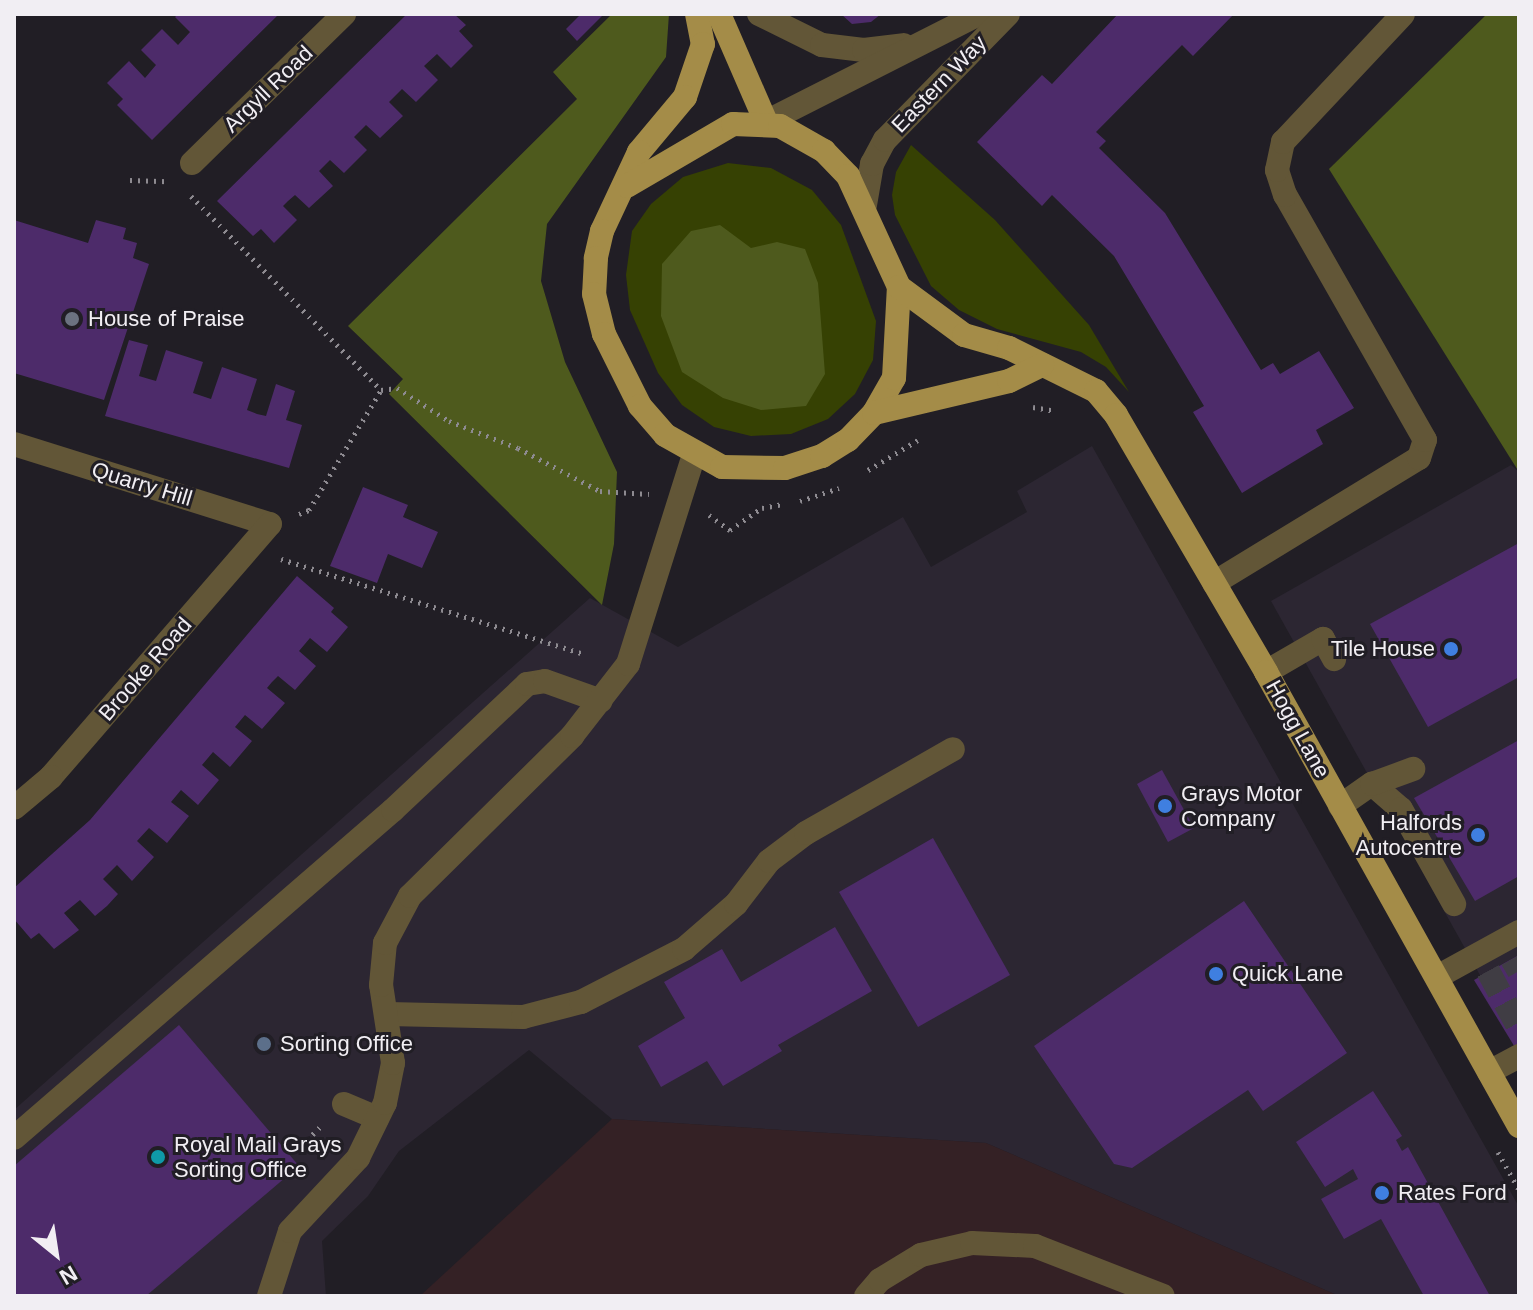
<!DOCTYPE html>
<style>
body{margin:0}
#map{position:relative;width:1533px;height:1310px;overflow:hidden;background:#211e25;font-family:Arial,sans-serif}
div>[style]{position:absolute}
.built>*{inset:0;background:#2c2632}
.industrial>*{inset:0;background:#342125}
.green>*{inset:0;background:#364103}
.forest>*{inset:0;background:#4e5a1d}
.building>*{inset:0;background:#4d2b6a}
.minor-tunnel>*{height:24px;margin-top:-12px;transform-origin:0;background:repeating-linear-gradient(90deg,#403d44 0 24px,transparent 0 36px)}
.path>*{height:5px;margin-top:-2.5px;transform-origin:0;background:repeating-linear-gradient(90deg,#8e8b91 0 2px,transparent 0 8px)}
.minor>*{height:24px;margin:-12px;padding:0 12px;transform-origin:12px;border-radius:12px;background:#625637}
.major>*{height:24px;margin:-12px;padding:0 12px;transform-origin:12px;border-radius:12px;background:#a48c48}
.dots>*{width:22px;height:22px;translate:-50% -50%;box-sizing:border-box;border:4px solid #211e25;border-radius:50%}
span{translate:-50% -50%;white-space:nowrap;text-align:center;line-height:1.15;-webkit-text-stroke:6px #211e25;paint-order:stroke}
.street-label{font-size:22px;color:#f1eef3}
.poi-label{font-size:22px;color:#f1eef3}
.left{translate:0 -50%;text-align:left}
.right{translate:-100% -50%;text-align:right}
.frame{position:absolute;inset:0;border:16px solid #f1eef3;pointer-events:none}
.north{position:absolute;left:16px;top:1214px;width:80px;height:80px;-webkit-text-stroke:6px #211e25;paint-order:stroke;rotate:150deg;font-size:22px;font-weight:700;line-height:32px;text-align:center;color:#f1eef3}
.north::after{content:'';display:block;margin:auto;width:28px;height:36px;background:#f1eef3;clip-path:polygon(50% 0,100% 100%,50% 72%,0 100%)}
</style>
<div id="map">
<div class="built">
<div style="clip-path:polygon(1092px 446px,1519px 1207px,1519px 1296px,1339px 1296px,986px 1143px,612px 1119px,529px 1050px,399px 1151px,368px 1196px,322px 1241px,326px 1296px,14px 1296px,14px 1110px,590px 598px,678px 647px,903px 517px,931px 567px,1027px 512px,1017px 491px)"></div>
<div style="clip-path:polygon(1511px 465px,1519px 472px,1519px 1045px,1271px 601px)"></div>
</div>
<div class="industrial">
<div style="clip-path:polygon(612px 1119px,986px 1143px,1339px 1296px,420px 1296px)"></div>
</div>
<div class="green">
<div style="clip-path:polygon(911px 145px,995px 220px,1089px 325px,1129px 392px,1106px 367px,1081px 352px,997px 329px,959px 310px,931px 286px,895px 215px,892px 195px,896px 172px)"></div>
<div style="clip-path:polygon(728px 163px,771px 168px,812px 190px,841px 225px,876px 321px,873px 360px,855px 394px,828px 419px,791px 434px,751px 436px,714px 427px,682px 405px,658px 373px,630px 310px,626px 275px,632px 231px,651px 204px,683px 177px)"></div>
</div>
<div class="forest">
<div style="clip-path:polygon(612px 14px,669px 14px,666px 57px,547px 224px,541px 281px,565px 362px,617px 472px,614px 544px,602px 605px,389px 394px,403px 379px,348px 326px,577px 99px,553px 72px)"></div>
<div style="clip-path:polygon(1487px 14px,1519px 14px,1519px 472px,1329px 169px)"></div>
<div style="clip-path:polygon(720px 225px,751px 248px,777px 242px,805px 249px,818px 283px,825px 374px,806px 406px,761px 410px,723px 398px,682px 372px,661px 316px,662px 264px,691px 231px)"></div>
</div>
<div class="building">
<div style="clip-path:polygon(178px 14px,279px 14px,152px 140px,117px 105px,123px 99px,107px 83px,129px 61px,145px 78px,156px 65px,141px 50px,162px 29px,178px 45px,190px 32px,175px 17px)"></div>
<div style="clip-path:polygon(407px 14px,454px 14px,466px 25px,459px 31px,473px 46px,451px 68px,437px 54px,424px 66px,438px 80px,416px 102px,402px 89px,389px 102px,403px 116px,380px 138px,366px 125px,354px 137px,367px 150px,344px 173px,330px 160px,319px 171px,333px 186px,309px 208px,295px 195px,288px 201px,283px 206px,297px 220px,274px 243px,261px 229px,253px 236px,217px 201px)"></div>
<div style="clip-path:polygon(581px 14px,604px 14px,577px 41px,566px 29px)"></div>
<div style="clip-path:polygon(841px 14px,881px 14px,871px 22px,852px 24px)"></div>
<div style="clip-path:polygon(1118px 14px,1234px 14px,1193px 56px,1182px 45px,1096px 132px,1106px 141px,1099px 148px,1165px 213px,1261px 370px,1273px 363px,1280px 374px,1319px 351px,1354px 408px,1316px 430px,1323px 444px,1242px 493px,1193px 412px,1204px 406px,1114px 256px,1052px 195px,1042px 206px,977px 142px,1042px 75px,1052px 84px)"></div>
<div style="clip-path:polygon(14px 220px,88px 243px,96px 220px,126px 228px,123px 239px,137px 243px,133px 258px,149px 264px,104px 400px,14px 373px)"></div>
<div style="clip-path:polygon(129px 340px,148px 345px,139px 376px,149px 379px,156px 381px,166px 350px,203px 362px,193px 393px,211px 399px,222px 367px,257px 379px,247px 410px,257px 414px,266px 416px,276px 384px,295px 391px,286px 420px,302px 425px,289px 468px,105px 416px)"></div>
<div style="clip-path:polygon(363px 487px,408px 505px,403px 517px,438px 532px,422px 568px,388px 554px,377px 583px,330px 566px)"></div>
<div style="clip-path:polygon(1519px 543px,1519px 677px,1428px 727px,1370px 624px)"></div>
<div style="clip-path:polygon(297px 576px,334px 608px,331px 612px,348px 627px,327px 652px,310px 638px,299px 651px,316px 666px,295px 690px,278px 676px,272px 682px,267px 688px,285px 703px,262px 729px,245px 715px,235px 727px,252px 741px,230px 767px,213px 752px,202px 765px,219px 780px,198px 805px,181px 790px,171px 802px,189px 816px,167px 843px,149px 828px,137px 841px,154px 857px,132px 881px,117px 865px,103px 879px,118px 894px,107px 906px,95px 916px,80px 900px,64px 913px,79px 930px,54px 949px,39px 933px,31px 939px,14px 919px,14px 888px,90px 820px)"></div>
<div style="clip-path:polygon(1519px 740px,1519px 876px,1475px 901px,1414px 798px)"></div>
<div style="clip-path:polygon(1162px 770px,1194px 828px,1168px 842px,1137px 784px)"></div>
<div style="clip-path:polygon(933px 838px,1010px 975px,918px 1027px,839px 892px)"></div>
<div style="clip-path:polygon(1244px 901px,1347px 1053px,1263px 1111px,1248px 1090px,1132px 1168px,1114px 1164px,1034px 1046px)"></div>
<div style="clip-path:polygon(835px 927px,872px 991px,778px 1045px,782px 1051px,723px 1086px,707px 1061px,661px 1087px,638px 1046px,685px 1018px,664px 982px,722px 949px,741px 982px)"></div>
<div style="clip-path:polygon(1519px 955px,1519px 1054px,1474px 980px)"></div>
<div style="clip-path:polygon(179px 1025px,299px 1166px,146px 1296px,14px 1296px,14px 1166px)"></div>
<div style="clip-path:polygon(1373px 1091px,1402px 1136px,1396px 1140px,1402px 1151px,1408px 1147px,1490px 1296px,1424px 1296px,1381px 1219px,1344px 1239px,1321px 1199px,1358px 1179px,1353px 1169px,1325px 1187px,1296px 1142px)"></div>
</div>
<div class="minor-tunnel">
<div style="left:1512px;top:959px;width:14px;rotate:60deg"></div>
<div style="left:1488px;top:971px;width:65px;rotate:61.5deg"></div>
</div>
<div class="path">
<div style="left:130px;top:180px;width:37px;rotate:2deg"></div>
<div style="left:191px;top:196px;width:272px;rotate:45.6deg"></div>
<div style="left:1033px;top:407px;width:22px;rotate:10deg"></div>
<div style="left:868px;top:470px;width:58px;rotate:-31deg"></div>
<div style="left:800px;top:501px;width:41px;rotate:-18.4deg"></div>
<div style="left:299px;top:514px;width:11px;rotate:-22deg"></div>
<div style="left:309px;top:510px;width:140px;rotate:-59deg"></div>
<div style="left:381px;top:390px;width:16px;rotate:-7deg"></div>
<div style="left:397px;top:388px;width:62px;rotate:32.4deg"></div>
<div style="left:449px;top:421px;width:74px;rotate:21.4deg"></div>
<div style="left:518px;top:448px;width:93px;rotate:27.7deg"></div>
<div style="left:600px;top:491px;width:49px;rotate:3.5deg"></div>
<div style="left:709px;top:515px;width:26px;rotate:36deg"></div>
<div style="left:730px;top:530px;width:39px;rotate:-35deg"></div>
<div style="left:762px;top:508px;width:21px;rotate:-11deg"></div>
<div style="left:281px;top:559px;width:318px;rotate:17.4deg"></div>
<div style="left:307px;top:1140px;width:20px;rotate:-45deg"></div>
<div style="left:1498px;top:1152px;width:43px;rotate:61.1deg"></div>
</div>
<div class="minor">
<div style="left:759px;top:14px;width:70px;rotate:26.2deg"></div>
<div style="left:822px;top:45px;width:42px;rotate:6.8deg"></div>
<div style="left:864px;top:50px;width:40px;rotate:-7.1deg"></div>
<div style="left:766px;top:122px;width:239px;rotate:-26.9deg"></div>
<div style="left:192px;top:163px;width:213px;rotate:-44.4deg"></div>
<div style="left:865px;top:205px;width:42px;rotate:-80.3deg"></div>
<div style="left:872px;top:164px;width:27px;rotate:-62deg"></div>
<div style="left:885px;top:140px;width:176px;rotate:-45.7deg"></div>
<div style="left:14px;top:444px;width:268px;rotate:17.4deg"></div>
<div style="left:270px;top:524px;width:335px;rotate:130.9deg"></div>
<div style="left:51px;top:777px;width:48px;rotate:140deg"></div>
<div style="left:1214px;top:583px;width:240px;rotate:-31.4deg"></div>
<div style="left:1419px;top:458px;width:19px;rotate:-72deg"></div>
<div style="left:1425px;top:440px;width:282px;rotate:-119.7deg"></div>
<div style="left:1285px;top:195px;width:26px;rotate:-108deg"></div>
<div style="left:1277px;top:170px;width:29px;rotate:-78deg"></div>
<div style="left:1283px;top:142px;width:175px;rotate:-46.8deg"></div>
<div style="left:1266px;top:672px;width:66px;rotate:-30.1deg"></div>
<div style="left:1323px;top:639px;width:23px;rotate:61deg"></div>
<div style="left:1372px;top:784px;width:38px;rotate:41deg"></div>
<div style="left:1401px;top:809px;width:109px;rotate:60.8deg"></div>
<div style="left:1340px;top:806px;width:39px;rotate:-35deg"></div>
<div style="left:1372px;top:784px;width:44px;rotate:-20.1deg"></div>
<div style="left:1437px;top:977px;width:94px;rotate:-28.8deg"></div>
<div style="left:388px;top:1014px;width:135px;rotate:1.3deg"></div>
<div style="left:523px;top:1017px;width:60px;rotate:-14.5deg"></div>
<div style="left:581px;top:1002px;width:116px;rotate:-27.2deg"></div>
<div style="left:684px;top:949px;width:69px;rotate:-40.9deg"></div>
<div style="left:736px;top:904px;width:54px;rotate:-52.5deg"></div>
<div style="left:769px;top:861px;width:46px;rotate:-37.1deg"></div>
<div style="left:806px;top:833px;width:169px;rotate:-29.7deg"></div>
<div style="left:1489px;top:1072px;width:34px;rotate:-28deg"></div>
<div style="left:344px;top:1104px;width:36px;rotate:23deg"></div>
<div style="left:14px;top:1138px;width:501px;rotate:-40.87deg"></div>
<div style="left:393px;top:810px;width:184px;rotate:-43.2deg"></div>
<div style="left:527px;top:684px;width:18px;rotate:-9deg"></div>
<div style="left:545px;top:681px;width:59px;rotate:19.7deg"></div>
<div style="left:269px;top:1296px;width:68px;rotate:-72.1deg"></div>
<div style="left:290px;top:1231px;width:100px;rotate:-47deg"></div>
<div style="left:358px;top:1158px;width:61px;rotate:-63.9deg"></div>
<div style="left:385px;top:1103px;width:41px;rotate:-78.7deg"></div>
<div style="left:393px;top:1063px;width:79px;rotate:-98.7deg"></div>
<div style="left:381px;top:985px;width:42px;rotate:-84.6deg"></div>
<div style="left:385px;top:943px;width:53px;rotate:-62deg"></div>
<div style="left:410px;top:896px;width:228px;rotate:-44.6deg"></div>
<div style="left:572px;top:736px;width:91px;rotate:-52.1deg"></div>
<div style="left:628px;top:664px;width:219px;rotate:-72.5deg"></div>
<div style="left:866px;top:1296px;width:21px;rotate:-49deg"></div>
<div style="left:880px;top:1280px;width:48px;rotate:-31.4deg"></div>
<div style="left:921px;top:1255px;width:52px;rotate:-13.2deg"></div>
<div style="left:972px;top:1243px;width:63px;rotate:2.7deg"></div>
<div style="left:1035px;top:1246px;width:137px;rotate:21.3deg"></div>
</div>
<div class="major">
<div style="left:697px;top:14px;width:31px;rotate:79deg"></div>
<div style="left:703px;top:44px;width:56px;rotate:108.8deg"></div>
<div style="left:685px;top:97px;width:72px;rotate:129.9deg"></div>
<div style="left:639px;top:152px;width:87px;rotate:115.1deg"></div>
<div style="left:602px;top:231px;width:28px;rotate:103deg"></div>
<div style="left:596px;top:258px;width:36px;rotate:93deg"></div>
<div style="left:594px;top:294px;width:41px;rotate:76deg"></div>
<div style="left:604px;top:334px;width:80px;rotate:63.4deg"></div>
<div style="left:640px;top:406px;width:38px;rotate:49deg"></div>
<div style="left:665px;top:435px;width:65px;rotate:29.3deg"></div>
<div style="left:722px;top:467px;width:63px;rotate:0.9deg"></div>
<div style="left:785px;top:468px;width:39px;rotate:-18deg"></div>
<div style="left:822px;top:456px;width:31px;rotate:-32deg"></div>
<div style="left:848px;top:440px;width:37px;rotate:-46deg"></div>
<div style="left:874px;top:413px;width:40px;rotate:-60.3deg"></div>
<div style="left:894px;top:378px;width:91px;rotate:-86.9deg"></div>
<div style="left:719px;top:14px;width:118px;rotate:66.5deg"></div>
<div style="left:627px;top:186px;width:123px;rotate:-30.3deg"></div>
<div style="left:733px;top:124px;width:47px;rotate:2.4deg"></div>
<div style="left:780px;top:126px;width:51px;rotate:29.6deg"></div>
<div style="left:824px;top:151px;width:35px;rotate:46deg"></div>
<div style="left:848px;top:176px;width:122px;rotate:65.3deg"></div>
<div style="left:899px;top:287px;width:81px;rotate:36.4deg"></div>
<div style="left:964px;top:335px;width:47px;rotate:16.1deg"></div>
<div style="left:1009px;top:348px;width:97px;rotate:26.3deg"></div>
<div style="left:1096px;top:391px;width:31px;rotate:50deg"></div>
<div style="left:1116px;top:415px;width:298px;rotate:59.7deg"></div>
<div style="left:1266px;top:672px;width:520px;rotate:60.87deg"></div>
<div style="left:874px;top:413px;width:139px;rotate:-13.3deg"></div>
<div style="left:1009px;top:381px;width:37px;rotate:-26deg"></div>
</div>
<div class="dots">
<div style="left:72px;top:319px;background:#6b7280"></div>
<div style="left:1451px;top:649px;background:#3f7fe0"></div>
<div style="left:1165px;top:806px;background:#3f7fe0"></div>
<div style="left:1478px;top:835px;background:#3f7fe0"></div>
<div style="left:1216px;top:974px;background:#3f7fe0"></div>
<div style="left:264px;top:1044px;background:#5c6f8a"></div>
<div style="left:158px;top:1157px;background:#0f9aa8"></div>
<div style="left:1382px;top:1193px;background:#3f7fe0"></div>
</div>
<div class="street-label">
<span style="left:939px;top:84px;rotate:-46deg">Eastern Way</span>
<span style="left:268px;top:89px;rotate:-44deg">Argyll Road</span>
<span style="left:142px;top:484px;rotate:17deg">Quarry Hill</span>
<span style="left:145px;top:669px;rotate:-49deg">Brooke Road</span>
<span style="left:1298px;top:729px;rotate:61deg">Hogg Lane</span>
</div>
<div class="poi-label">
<span class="left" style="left:88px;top:319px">House of Praise</span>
<span class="right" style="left:1435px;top:649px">Tile House</span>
<span class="left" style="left:1181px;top:806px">Grays Motor<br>Company</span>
<span class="right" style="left:1462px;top:835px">Halfords<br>Autocentre</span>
<span class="left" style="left:1232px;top:974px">Quick Lane</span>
<span class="left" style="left:280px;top:1044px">Sorting Office</span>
<span class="left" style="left:174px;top:1157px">Royal Mail Grays<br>Sorting Office</span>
<span class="left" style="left:1398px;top:1193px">Rates Ford</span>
</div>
<div class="frame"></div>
<div class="north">N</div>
</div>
